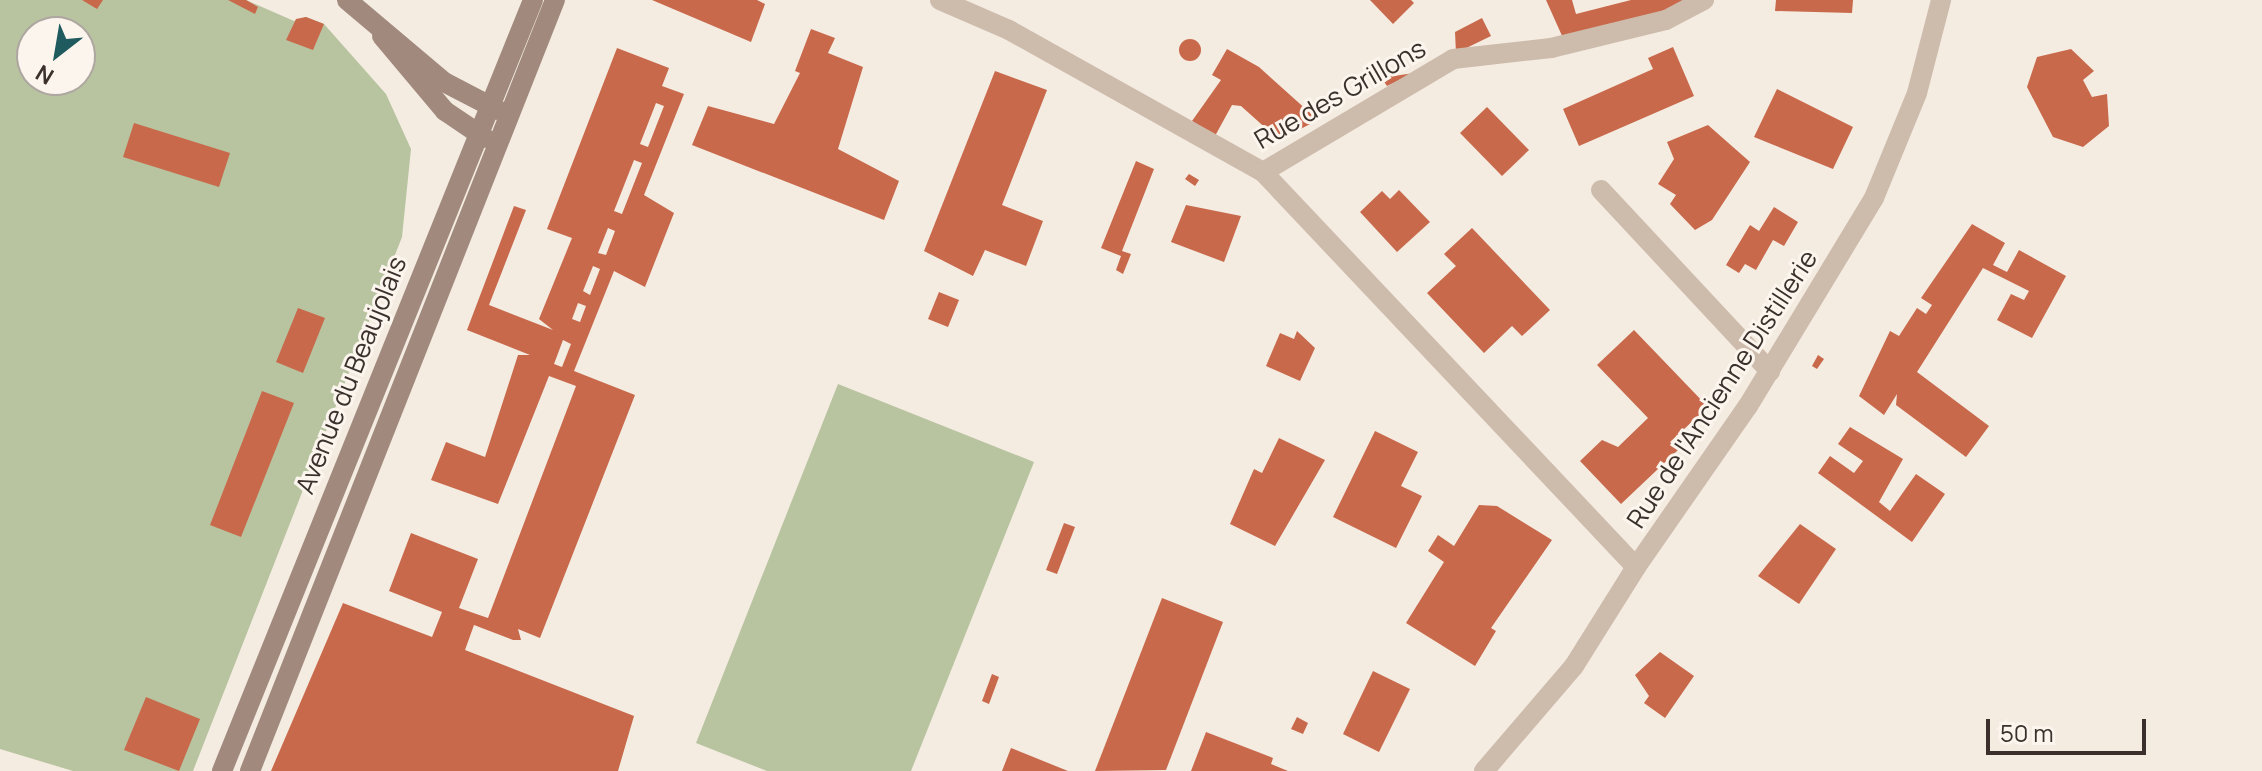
<!DOCTYPE html>
<style>
body{margin:0}
#map{position:relative;width:2262px;height:771px;overflow:hidden;background:#f4ebe1;font-family:Manrope,sans-serif}
div>[style]{position:absolute}
.green>*{inset:0;background:#b8c4a0}
.building>*{inset:0;background:#c8694b}
.round{border-radius:50%}
.minor>*{height:20px;margin:-10px;padding:0 10px;transform-origin:10px;border-radius:10px;background:#cdbbac}
.secondary>*{height:20px;margin:-10px;padding:0 10px;transform-origin:10px;border-radius:10px;background:#a18a7d}
span{translate:-50% -50%;white-space:nowrap;text-align:center;line-height:1.15;-webkit-text-stroke:6px #fbf5ee;paint-order:stroke}
.street-label{font-size:26px;color:#3b302b}
.north{position:absolute;left:16px;top:16px;width:80px;height:80px;box-sizing:border-box;background:#fbf5ee;border:2px solid #aea6a0;border-radius:50%;rotate:211deg;font-size:22px;font-weight:700;line-height:32px;text-align:center;color:#3b302b}
.north::after{content:'';display:block;margin:auto;width:28px;height:36px;background:#1f5a5e;clip-path:polygon(50% 0,100% 100%,50% 72%,0 100%)}
.scale{position:absolute;left:1986px;top:719px;width:160px;height:36px;box-sizing:border-box;border:4px solid #3b302b;border-top:0;padding-left:10px;font-size:24px;line-height:28px;white-space:nowrap;color:#3b302b;-webkit-text-stroke:6px #fbf5ee;paint-order:stroke}
</style>
<div id="map">
<div class="green">
<div style="clip-path:polygon(evenodd,0 0,246px 0,294px 21px,306px 17px,324px 24px,386px 94px,411px 149px,402px 237px,193px 771px,73px 771px,0 749px,0 0,32px 32px,80px 32px,80px 80px,32px 80px,32px 32px)"></div>
<div style="clip-path:polygon(838px 384px,1034px 462px,911px 771px,767px 771px,696px 743px)"></div>
</div>
<div class="building">
<div style="clip-path:polygon(82px 0,103px 0,97px 9px)"></div>
<div style="clip-path:polygon(228px 0,246px 0,258px 7px,255px 14px)"></div>
<div style="clip-path:polygon(652px 0,757px 0,765px 4px,751px 42px)"></div>
<div style="clip-path:polygon(1370px 0,1411px 0,1414px 3px,1393px 24px)"></div>
<div style="clip-path:polygon(1546px 0,1572px 0,1576px 14px,1631px 0,1686px 0,1660px 14px,1563px 38px)"></div>
<div style="clip-path:polygon(1776px 0,1853px 0,1852px 13px,1775px 11px)"></div>
<div style="clip-path:polygon(306px 17px,324px 24px,313px 50px,286px 40px,296px 19px)"></div>
<div style="clip-path:polygon(1482px 18px,1491px 36px,1456px 53px,1455px 32px)"></div>
<div style="clip-path:polygon(811px 29px,835px 38px,828px 53px,863px 67px,838px 149px,899px 181px,884px 220px,692px 145px,708px 106px,774px 124px,800px 73px,795px 71px)"></div>
<div class="round" style="left:1179px;top:39px;width:22px;height:22px"></div>
<div style="clip-path:polygon(1673px 47px,1694px 96px,1579px 146px,1563px 109px,1653px 69px,1648px 58px)"></div>
<div style="clip-path:polygon(evenodd,617px 48px,669px 68px,662px 86px,684px 94px,644px 195px,674px 213px,645px 287px,614px 271px,574px 371px,635px 395px,540px 638px,518px 629px,521px 640px,513px 640px,474px 625px,465px 650px,634px 716px,618px 771px,271px 771px,343px 603px,432px 637px,442px 612px,389px 591px,411px 533px,478px 559px,459px 608px,488px 618px,576px 386px,549px 376px,498px 504px,431px 480px,446px 442px,485px 457px,518px 355px,530px 355px,467px 330px,514px 206px,526px 210px,489px 305px,553px 330px,539px 319px,572px 238px,547px 229px,617px 48px,656px 103px,664px 106px,648px 147px,640px 144px,656px 103px,617px 48px,634px 160px,642px 163px,622px 214px,614px 211px,634px 160px,617px 48px,608px 228px,615px 231px,606px 255px,598px 253px,608px 228px,617px 48px,593px 266px,600px 269px,590px 295px,583px 291px,593px 266px,617px 48px,578px 303px,586px 306px,580px 322px,572px 319px,578px 303px,617px 48px,563px 340px,571px 344px,562px 367px,554px 364px,563px 340px)"></div>
<div style="clip-path:polygon(1227px 49px,1259px 67px,1318px 120px,1279px 140px,1241px 106px,1232px 105px,1215px 136px,1192px 121px,1221px 80px,1212px 75px)"></div>
<div style="clip-path:polygon(2071px 49px,2094px 71px,2083px 80px,2092px 97px,2107px 94px,2109px 126px,2083px 147px,2053px 137px,2027px 87px,2037px 57px)"></div>
<div style="clip-path:polygon(1385px 67px,1394px 76px,1414px 73px,1387px 86px,1379px 74px)"></div>
<div style="clip-path:polygon(995px 71px,1047px 90px,1002px 205px,1043px 221px,1026px 266px,985px 250px,973px 276px,924px 251px)"></div>
<div style="clip-path:polygon(1777px 89px,1853px 127px,1833px 169px,1754px 137px)"></div>
<div style="clip-path:polygon(1487px 107px,1529px 150px,1502px 176px,1460px 133px)"></div>
<div style="clip-path:polygon(134px 123px,230px 153px,219px 187px,123px 157px)"></div>
<div style="clip-path:polygon(1708px 125px,1750px 162px,1712px 220px,1695px 230px,1670px 204px,1676px 195px,1658px 184px,1674px 159px,1667px 142px)"></div>
<div style="clip-path:polygon(1136px 161px,1154px 169px,1122px 251px,1131px 254px,1123px 274px,1116px 270px,1121px 256px,1101px 248px)"></div>
<div style="clip-path:polygon(1189px 174px,1199px 180px,1195px 186px,1185px 179px)"></div>
<div style="clip-path:polygon(1399px 190px,1430px 222px,1397px 252px,1360px 212px,1382px 191px,1390px 199px)"></div>
<div style="clip-path:polygon(1186px 205px,1241px 216px,1224px 262px,1171px 242px)"></div>
<div style="clip-path:polygon(1774px 207px,1798px 222px,1784px 246px,1773px 240px,1756px 270px,1745px 264px,1739px 273px,1726px 265px,1750px 225px,1759px 231px)"></div>
<div style="clip-path:polygon(1972px 224px,2005px 243px,1993px 265px,2007px 272px,2019px 250px,2066px 276px,2032px 338px,1997px 320px,2011px 294px,2024px 300px,2029px 291px,1983px 268px,1917px 372px,1989px 426px,1966px 457px,1896px 405px,1897px 394px,1884px 415px,1859px 396px,1890px 331px,1899px 336px,1917px 308px,1926px 314px,1932px 305px,1921px 298px)"></div>
<div style="clip-path:polygon(1472px 228px,1550px 310px,1522px 336px,1512px 326px,1484px 353px,1427px 293px,1456px 266px,1444px 254px)"></div>
<div style="clip-path:polygon(939px 292px,959px 300px,948px 327px,928px 319px)"></div>
<div style="clip-path:polygon(298px 308px,325px 318px,303px 373px,276px 362px)"></div>
<div style="clip-path:polygon(1634px 330px,1708px 407px,1670px 442px,1678px 450px,1621px 504px,1580px 461px,1602px 440px,1618px 447px,1648px 418px,1597px 365px)"></div>
<div style="clip-path:polygon(1297px 331px,1315px 348px,1300px 381px,1266px 366px,1280px 333px,1294px 339px)"></div>
<div style="clip-path:polygon(1818px 355px,1824px 359px,1817px 369px,1812px 366px)"></div>
<div style="clip-path:polygon(262px 391px,294px 403px,241px 537px,210px 525px)"></div>
<div style="clip-path:polygon(1850px 427px,1903px 459px,1879px 502px,1890px 511px,1916px 474px,1945px 494px,1912px 542px,1818px 473px,1830px 456px,1854px 473px,1863px 461px,1838px 444px)"></div>
<div style="clip-path:polygon(1375px 431px,1418px 452px,1401px 486px,1422px 496px,1396px 548px,1333px 517px)"></div>
<div style="clip-path:polygon(1279px 438px,1325px 460px,1275px 546px,1230px 524px,1254px 469px,1262px 473px)"></div>
<div style="clip-path:polygon(1479px 505px,1497px 506px,1552px 540px,1491px 628px,1496px 631px,1475px 666px,1406px 623px,1444px 562px,1428px 551px,1438px 535px,1454px 546px)"></div>
<div style="clip-path:polygon(1064px 523px,1075px 527px,1057px 574px,1046px 570px)"></div>
<div style="clip-path:polygon(1800px 524px,1836px 549px,1799px 604px,1758px 576px)"></div>
<div style="clip-path:polygon(1162px 598px,1223px 622px,1166px 770px,1095px 771px)"></div>
<div style="clip-path:polygon(1660px 652px,1694px 676px,1665px 718px,1644px 703px,1649px 696px,1635px 675px)"></div>
<div style="clip-path:polygon(1373px 671px,1410px 689px,1379px 752px,1343px 734px)"></div>
<div style="clip-path:polygon(992px 674px,999px 677px,989px 704px,982px 701px)"></div>
<div style="clip-path:polygon(146px 697px,200px 719px,179px 771px,124px 750px)"></div>
<div style="clip-path:polygon(1297px 717px,1308px 723px,1303px 734px,1291px 729px)"></div>
<div style="clip-path:polygon(1206px 732px,1273px 758px,1271px 764px,1288px 771px,1191px 771px)"></div>
<div style="clip-path:polygon(1011px 748px,1068px 771px,1002px 771px)"></div>
</div>
<div class="minor">
<div style="left:940px;top:0;width:75px;rotate:23.5deg"></div>
<div style="left:1009px;top:30px;width:291px;rotate:29.2deg"></div>
<div style="left:1263px;top:172px;width:543px;rotate:46.64deg"></div>
<div style="left:1636px;top:567px;width:196px;rotate:-55.2deg"></div>
<div style="left:1748px;top:406px;width:243px;rotate:-58.8deg"></div>
<div style="left:1874px;top:198px;width:113px;rotate:-67.7deg"></div>
<div style="left:1917px;top:93px;width:96px;rotate:-75.5deg"></div>
<div style="left:1263px;top:172px;width:221px;rotate:-30.7deg"></div>
<div style="left:1453px;top:59px;width:99px;rotate:-6.4deg"></div>
<div style="left:1551px;top:48px;width:118px;rotate:-13.7deg"></div>
<div style="left:1666px;top:20px;width:43px;rotate:-27.8deg"></div>
<div style="left:1601px;top:190px;width:248px;rotate:47deg"></div>
<div style="left:1484px;top:771px;width:138px;rotate:-49.4deg"></div>
<div style="left:1574px;top:666px;width:117px;rotate:-57.9deg"></div>
</div>
<div class="secondary">
<div style="left:347px;top:0;width:127px;rotate:40.2deg"></div>
<div style="left:444px;top:82px;width:61px;rotate:27.4deg"></div>
<div style="left:382px;top:36px;width:98px;rotate:50deg"></div>
<div style="left:445px;top:111px;width:48px;rotate:34deg"></div>
<div style="left:222px;top:771px;width:831px;rotate:-68.03deg"></div>
<div style="left:250px;top:771px;width:829px;rotate:-68.42deg"></div>
</div>
<div class="street-label">
<span style="left:1340px;top:94px;rotate:-30deg">Rue des Grillons</span>
<span style="left:351px;top:375px;rotate:-68deg">Avenue du Beaujolais</span>
<span style="left:1722px;top:389px;rotate:-57deg">Rue de l'Ancienne Distillerie</span>
</div>
<div class="north">N</div>
<div class="scale">50 m</div>
</div>
